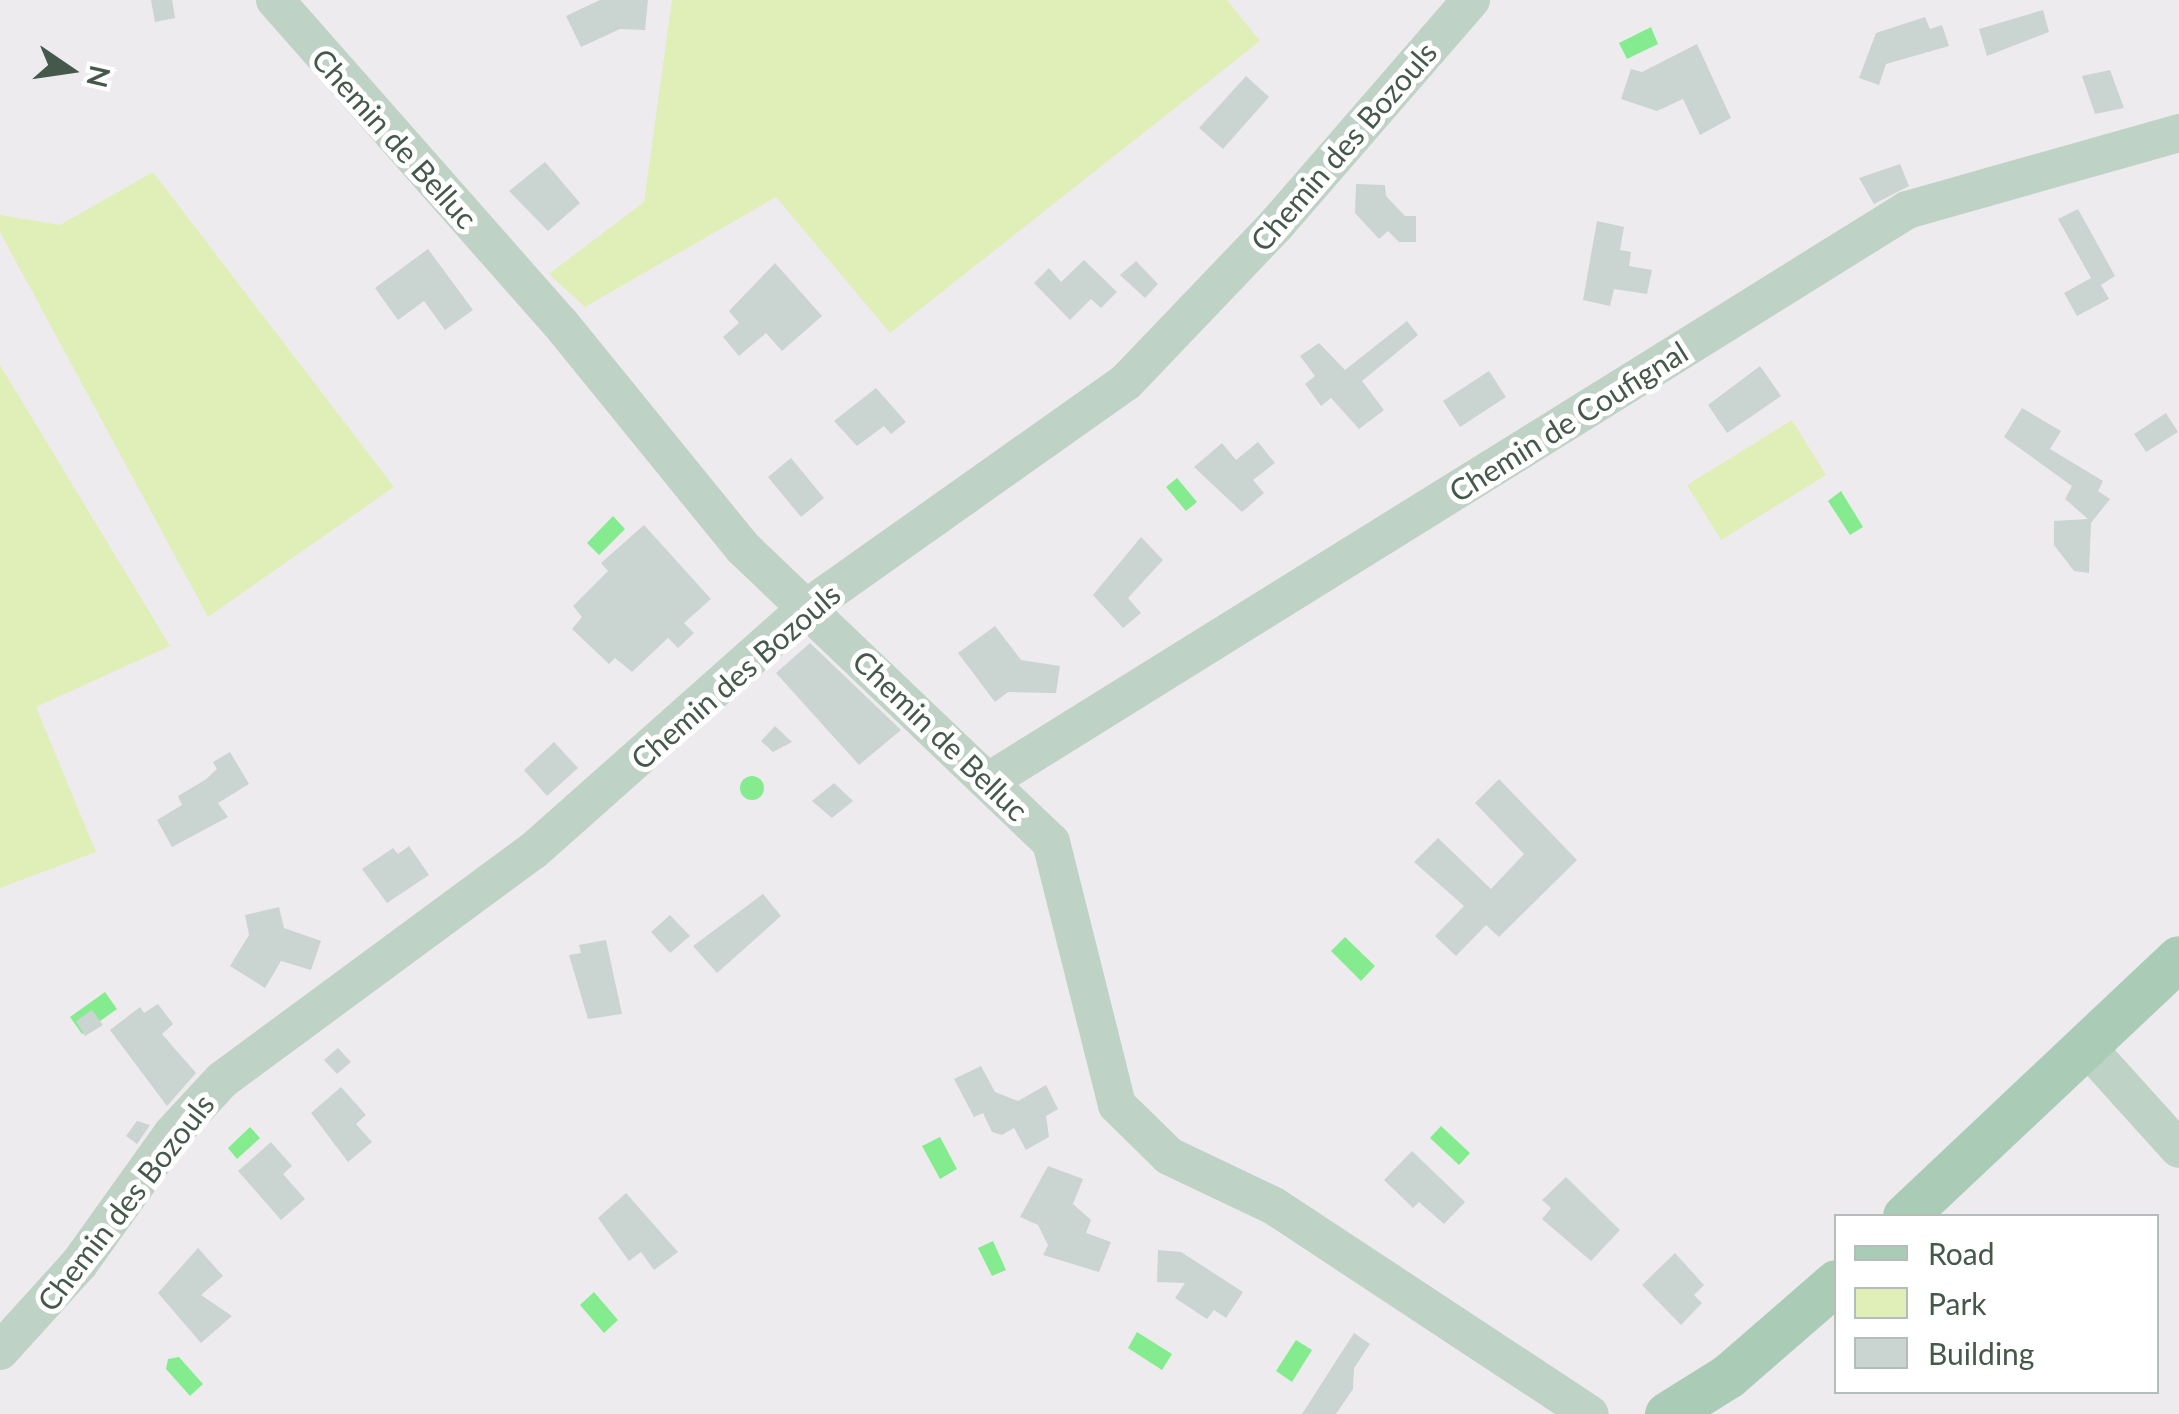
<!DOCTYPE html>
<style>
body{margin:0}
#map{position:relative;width:2179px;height:1414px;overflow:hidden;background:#eeebef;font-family:Lato,sans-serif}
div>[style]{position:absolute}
.green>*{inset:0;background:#e0eeb8}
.water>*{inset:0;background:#84ec8e}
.round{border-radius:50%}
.building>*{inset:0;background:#cad4d0}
.minor>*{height:38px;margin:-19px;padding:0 19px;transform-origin:19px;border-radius:19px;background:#bed2c5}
.major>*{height:45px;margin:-22.5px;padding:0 22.5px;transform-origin:22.5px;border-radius:22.5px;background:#aaccb7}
span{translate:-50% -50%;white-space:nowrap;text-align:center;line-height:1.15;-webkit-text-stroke:10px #fff;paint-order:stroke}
.street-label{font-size:30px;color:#44594b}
.legend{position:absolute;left:1834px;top:1214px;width:325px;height:180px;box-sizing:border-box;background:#fff;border:2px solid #b4bdb7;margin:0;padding:12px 18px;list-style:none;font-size:30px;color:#44594b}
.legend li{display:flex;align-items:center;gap:20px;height:50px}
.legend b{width:50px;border:2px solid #b4bdb7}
.north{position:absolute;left:20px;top:20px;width:100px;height:100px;-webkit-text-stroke:8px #fff;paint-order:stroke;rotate:103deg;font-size:28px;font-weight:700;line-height:40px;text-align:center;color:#44594b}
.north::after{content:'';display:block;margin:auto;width:35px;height:45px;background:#44594b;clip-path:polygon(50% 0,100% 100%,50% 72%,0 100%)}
</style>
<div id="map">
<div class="green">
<div style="clip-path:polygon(672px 0,1227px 0,1260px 41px,890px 333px,776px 197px,585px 307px,549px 274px,644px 202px)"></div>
<div style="clip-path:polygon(153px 172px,394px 487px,208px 617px,0 232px,0 215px,60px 225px)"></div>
<div style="clip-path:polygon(0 365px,170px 646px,36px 707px,96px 852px,0 888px)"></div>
<div style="clip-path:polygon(1792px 420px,1826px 475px,1721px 540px,1687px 485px)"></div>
</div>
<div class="water">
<div style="clip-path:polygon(1651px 27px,1658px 44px,1627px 59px,1619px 43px)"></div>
<div style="clip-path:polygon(1177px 478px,1197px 502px,1186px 511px,1166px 487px)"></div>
<div style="clip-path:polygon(1841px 491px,1863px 527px,1850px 535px,1828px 501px)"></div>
<div style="clip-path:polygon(613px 516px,625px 529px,599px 555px,587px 543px)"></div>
<div class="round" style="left:740px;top:776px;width:24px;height:24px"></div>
<div style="clip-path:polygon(1345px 937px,1375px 966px,1361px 981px,1331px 951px)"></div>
<div style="clip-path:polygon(105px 992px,117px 1009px,82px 1034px,70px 1017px)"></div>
<div style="clip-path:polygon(1441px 1126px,1470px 1153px,1459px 1165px,1430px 1138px)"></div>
<div style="clip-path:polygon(250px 1127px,260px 1138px,237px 1159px,228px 1148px)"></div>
<div style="clip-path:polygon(940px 1137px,957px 1169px,940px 1179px,922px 1146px)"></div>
<div style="clip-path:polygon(993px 1241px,1006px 1270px,992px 1276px,978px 1248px)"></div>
<div style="clip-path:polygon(594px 1292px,618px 1320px,604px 1333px,580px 1305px)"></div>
<div style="clip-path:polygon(1137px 1332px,1172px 1354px,1162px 1370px,1128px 1348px)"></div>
<div style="clip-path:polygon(1296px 1340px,1312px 1350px,1292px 1382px,1276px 1371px)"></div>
<div style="clip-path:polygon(179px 1357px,203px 1384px,190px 1396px,166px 1369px,168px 1359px)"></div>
</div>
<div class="building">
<div style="clip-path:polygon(151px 0,172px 0,175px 18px,155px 22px)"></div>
<div style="clip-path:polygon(600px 0,648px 0,645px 30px,620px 29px,581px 47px,566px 16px)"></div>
<div style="clip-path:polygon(2043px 10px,2049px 32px,1987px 56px,1979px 29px)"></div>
<div style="clip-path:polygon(1925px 17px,1930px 29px,1942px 25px,1949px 46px,1886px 64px,1879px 85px,1859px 78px,1876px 33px)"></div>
<div style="clip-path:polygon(1697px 44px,1731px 118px,1700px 135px,1683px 99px,1657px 111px,1621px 99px,1631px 69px,1642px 72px)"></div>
<div style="clip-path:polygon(2110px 70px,2124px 108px,2095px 114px,2082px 76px)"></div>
<div style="clip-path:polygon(1246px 76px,1269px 97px,1223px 149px,1199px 128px)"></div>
<div style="clip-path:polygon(545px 162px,580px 203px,548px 231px,509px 191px)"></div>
<div style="clip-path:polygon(1900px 164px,1909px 186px,1874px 204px,1859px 178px)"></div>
<div style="clip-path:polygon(1356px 184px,1385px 185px,1386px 196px,1405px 216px,1416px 216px,1416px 242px,1399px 242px,1388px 231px,1379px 239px,1355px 213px)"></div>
<div style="clip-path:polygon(2078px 209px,2115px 276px,2101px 285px,2109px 299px,2077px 316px,2064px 293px,2091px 278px,2058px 219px)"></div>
<div style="clip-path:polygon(1597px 221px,1624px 227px,1620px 250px,1631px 252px,1629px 266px,1652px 270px,1647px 294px,1614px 289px,1610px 306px,1583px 300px)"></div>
<div style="clip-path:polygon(428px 249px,473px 310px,445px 330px,424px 301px,398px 320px,375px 288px)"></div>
<div style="clip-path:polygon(1084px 260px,1117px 292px,1101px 308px,1091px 299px,1070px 320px,1034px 283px,1049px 268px,1061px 282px)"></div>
<div style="clip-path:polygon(1136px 261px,1158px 284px,1145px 298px,1120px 275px)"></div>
<div style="clip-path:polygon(775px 263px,822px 316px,782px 351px,766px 333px,739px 356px,723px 337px,739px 323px,729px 311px)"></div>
<div style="clip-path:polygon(1407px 321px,1418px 335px,1362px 381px,1384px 410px,1359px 429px,1331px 398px,1321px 406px,1305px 384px,1315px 376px,1300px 356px,1319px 343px,1345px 370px)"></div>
<div style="clip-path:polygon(1760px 366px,1781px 396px,1727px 433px,1708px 405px)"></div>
<div style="clip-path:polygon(1489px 371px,1506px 397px,1460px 427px,1443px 401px)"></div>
<div style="clip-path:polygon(876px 388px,906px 422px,891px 434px,884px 426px,857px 446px,834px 421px)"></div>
<div style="clip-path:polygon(2022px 408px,2061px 431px,2050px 449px,2103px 481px,2098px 491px,2110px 499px,2091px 523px,2089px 573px,2074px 571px,2054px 545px,2054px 521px,2088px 519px,2065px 499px,2072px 486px,2004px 437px)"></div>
<div style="clip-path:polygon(2166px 413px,2178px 432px,2146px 452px,2134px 434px)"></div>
<div style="clip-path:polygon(1258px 442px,1275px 463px,1253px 480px,1264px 493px,1242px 512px,1194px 467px,1222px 443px,1236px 460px)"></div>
<div style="clip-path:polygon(791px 458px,824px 498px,801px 517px,768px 477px)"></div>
<div style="clip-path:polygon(644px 525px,711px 599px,684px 623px,694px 633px,678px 648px,668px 638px,632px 672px,615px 658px,609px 664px,572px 629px,582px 617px,573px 606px,608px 571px,601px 563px)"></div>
<div style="clip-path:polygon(1141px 537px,1163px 560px,1128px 598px,1141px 613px,1123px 628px,1093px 595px)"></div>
<div style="clip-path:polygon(995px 626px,1021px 660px,1060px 666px,1056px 693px,1008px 692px,995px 702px,958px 653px)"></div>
<div style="clip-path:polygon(810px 643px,901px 730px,859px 765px,776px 673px)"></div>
<div style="clip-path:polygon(775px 726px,792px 742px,773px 752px,761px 741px)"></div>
<div style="clip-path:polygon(554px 742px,578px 768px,547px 796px,524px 770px)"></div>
<div style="clip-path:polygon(230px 752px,249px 784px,218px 803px,228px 817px,172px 847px,157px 820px,182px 805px,178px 796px,205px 780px,217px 769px,213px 762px)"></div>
<div style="clip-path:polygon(1499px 779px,1577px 860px,1499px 937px,1486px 925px,1456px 956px,1435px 936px,1464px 906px,1414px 862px,1438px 838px,1491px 889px,1524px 854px,1475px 803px)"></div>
<div style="clip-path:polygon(834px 783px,853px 801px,832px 818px,812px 801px)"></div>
<div style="clip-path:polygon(409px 846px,429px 875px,387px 903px,362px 869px,393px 848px,398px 854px)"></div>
<div style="clip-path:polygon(763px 894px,781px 916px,717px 973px,693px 946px)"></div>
<div style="clip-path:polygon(279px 907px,284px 928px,321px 941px,311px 970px,281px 961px,265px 988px,230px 966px,249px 935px,245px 915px)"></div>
<div style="clip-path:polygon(670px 915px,690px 936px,670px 953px,651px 932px)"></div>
<div style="clip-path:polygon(606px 940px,622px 1014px,588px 1019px,569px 955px,581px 953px,579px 945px)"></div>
<div style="clip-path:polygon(158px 1004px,173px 1024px,162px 1034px,196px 1073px,167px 1106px,110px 1030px,140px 1007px,144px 1013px)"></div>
<div style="clip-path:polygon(92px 1010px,103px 1025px,85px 1036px,76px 1021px)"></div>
<div style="clip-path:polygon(338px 1048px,351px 1062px,337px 1074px,324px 1060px)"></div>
<div style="clip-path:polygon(981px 1066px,995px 1092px,1018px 1101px,1046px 1085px,1058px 1109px,1046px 1116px,1049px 1137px,1026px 1150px,1014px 1128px,1002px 1135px,992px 1132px,983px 1113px,974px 1117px,954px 1079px)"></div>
<div style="clip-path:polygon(341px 1087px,366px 1115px,356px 1124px,372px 1142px,348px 1162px,311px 1113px)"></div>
<div style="clip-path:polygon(137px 1121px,150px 1125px,137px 1144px,126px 1136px)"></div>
<div style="clip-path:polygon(271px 1142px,292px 1166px,283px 1174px,305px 1199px,281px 1220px,238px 1171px)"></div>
<div style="clip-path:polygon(1412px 1151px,1465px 1202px,1444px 1224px,1419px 1202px,1413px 1208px,1384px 1180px)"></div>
<div style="clip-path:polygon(1048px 1166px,1083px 1179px,1073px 1204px,1091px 1220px,1086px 1233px,1111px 1242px,1099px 1272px,1043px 1255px,1048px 1245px,1038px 1225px,1020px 1217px)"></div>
<div style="clip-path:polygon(1566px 1177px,1620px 1230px,1591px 1261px,1542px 1219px,1551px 1208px,1542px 1200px)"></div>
<div style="clip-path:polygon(626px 1193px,678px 1252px,654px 1270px,641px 1252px,629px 1261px,598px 1218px)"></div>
<div style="clip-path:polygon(198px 1248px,223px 1276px,201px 1295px,232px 1316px,201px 1343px,158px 1293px)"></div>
<div style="clip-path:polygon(1158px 1250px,1181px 1252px,1243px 1292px,1226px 1318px,1214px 1310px,1207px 1319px,1175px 1298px,1185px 1283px,1157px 1282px)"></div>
<div style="clip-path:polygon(1675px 1253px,1704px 1285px,1694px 1295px,1702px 1303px,1681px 1325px,1642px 1285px)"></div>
<div style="clip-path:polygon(1354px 1333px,1370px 1344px,1354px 1368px,1353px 1389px,1336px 1414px,1302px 1414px)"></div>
</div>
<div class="minor">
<div style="left:275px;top:0;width:431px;rotate:48.6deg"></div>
<div style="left:560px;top:323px;width:290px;rotate:50.9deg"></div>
<div style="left:743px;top:548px;width:426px;rotate:43.7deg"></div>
<div style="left:1051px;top:842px;width:271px;rotate:75.9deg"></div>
<div style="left:1117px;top:1105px;width:73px;rotate:44.4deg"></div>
<div style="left:1169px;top:1156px;width:116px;rotate:25.5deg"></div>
<div style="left:1274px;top:1206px;width:378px;rotate:33.4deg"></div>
<div style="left:989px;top:781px;width:1081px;rotate:-31.88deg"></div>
<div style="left:1907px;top:210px;width:283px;rotate:-15.8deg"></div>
<div style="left:2085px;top:1045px;width:140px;rotate:47.9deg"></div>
<div style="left:0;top:1351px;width:118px;rotate:-47.8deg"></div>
<div style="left:79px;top:1264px;width:160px;rotate:-54.4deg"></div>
<div style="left:172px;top:1134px;width:74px;rotate:-47.2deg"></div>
<div style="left:222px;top:1080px;width:386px;rotate:-36.4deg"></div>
<div style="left:533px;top:851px;width:368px;rotate:-41.6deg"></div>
<div style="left:808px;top:607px;width:390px;rotate:-35.3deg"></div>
<div style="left:1126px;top:382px;width:217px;rotate:-46.3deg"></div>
<div style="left:1276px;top:225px;width:298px;rotate:-49.1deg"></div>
</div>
<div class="major">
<div style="left:1905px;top:1216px;width:376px;rotate:-43.3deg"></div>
<div style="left:1667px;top:1414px;width:72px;rotate:-31.9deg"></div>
<div style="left:1728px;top:1376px;width:143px;rotate:-41deg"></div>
</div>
<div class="street-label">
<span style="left:395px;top:138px;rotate:48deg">Chemin de Belluc</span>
<span style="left:1343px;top:146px;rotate:-49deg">Chemin des Bozouls</span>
<span style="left:1568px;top:421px;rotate:-32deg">Chemin de Coufignal</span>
<span style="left:735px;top:676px;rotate:-41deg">Chemin des Bozouls</span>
<span style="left:941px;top:735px;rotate:44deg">Chemin de Belluc</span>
<span style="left:125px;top:1202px;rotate:-52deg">Chemin des Bozouls</span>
</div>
<ul class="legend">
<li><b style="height:12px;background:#aaccb7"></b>Road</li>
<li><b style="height:28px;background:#e0eeb8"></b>Park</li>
<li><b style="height:28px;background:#cad4d0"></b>Building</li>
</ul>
<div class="north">N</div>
</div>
